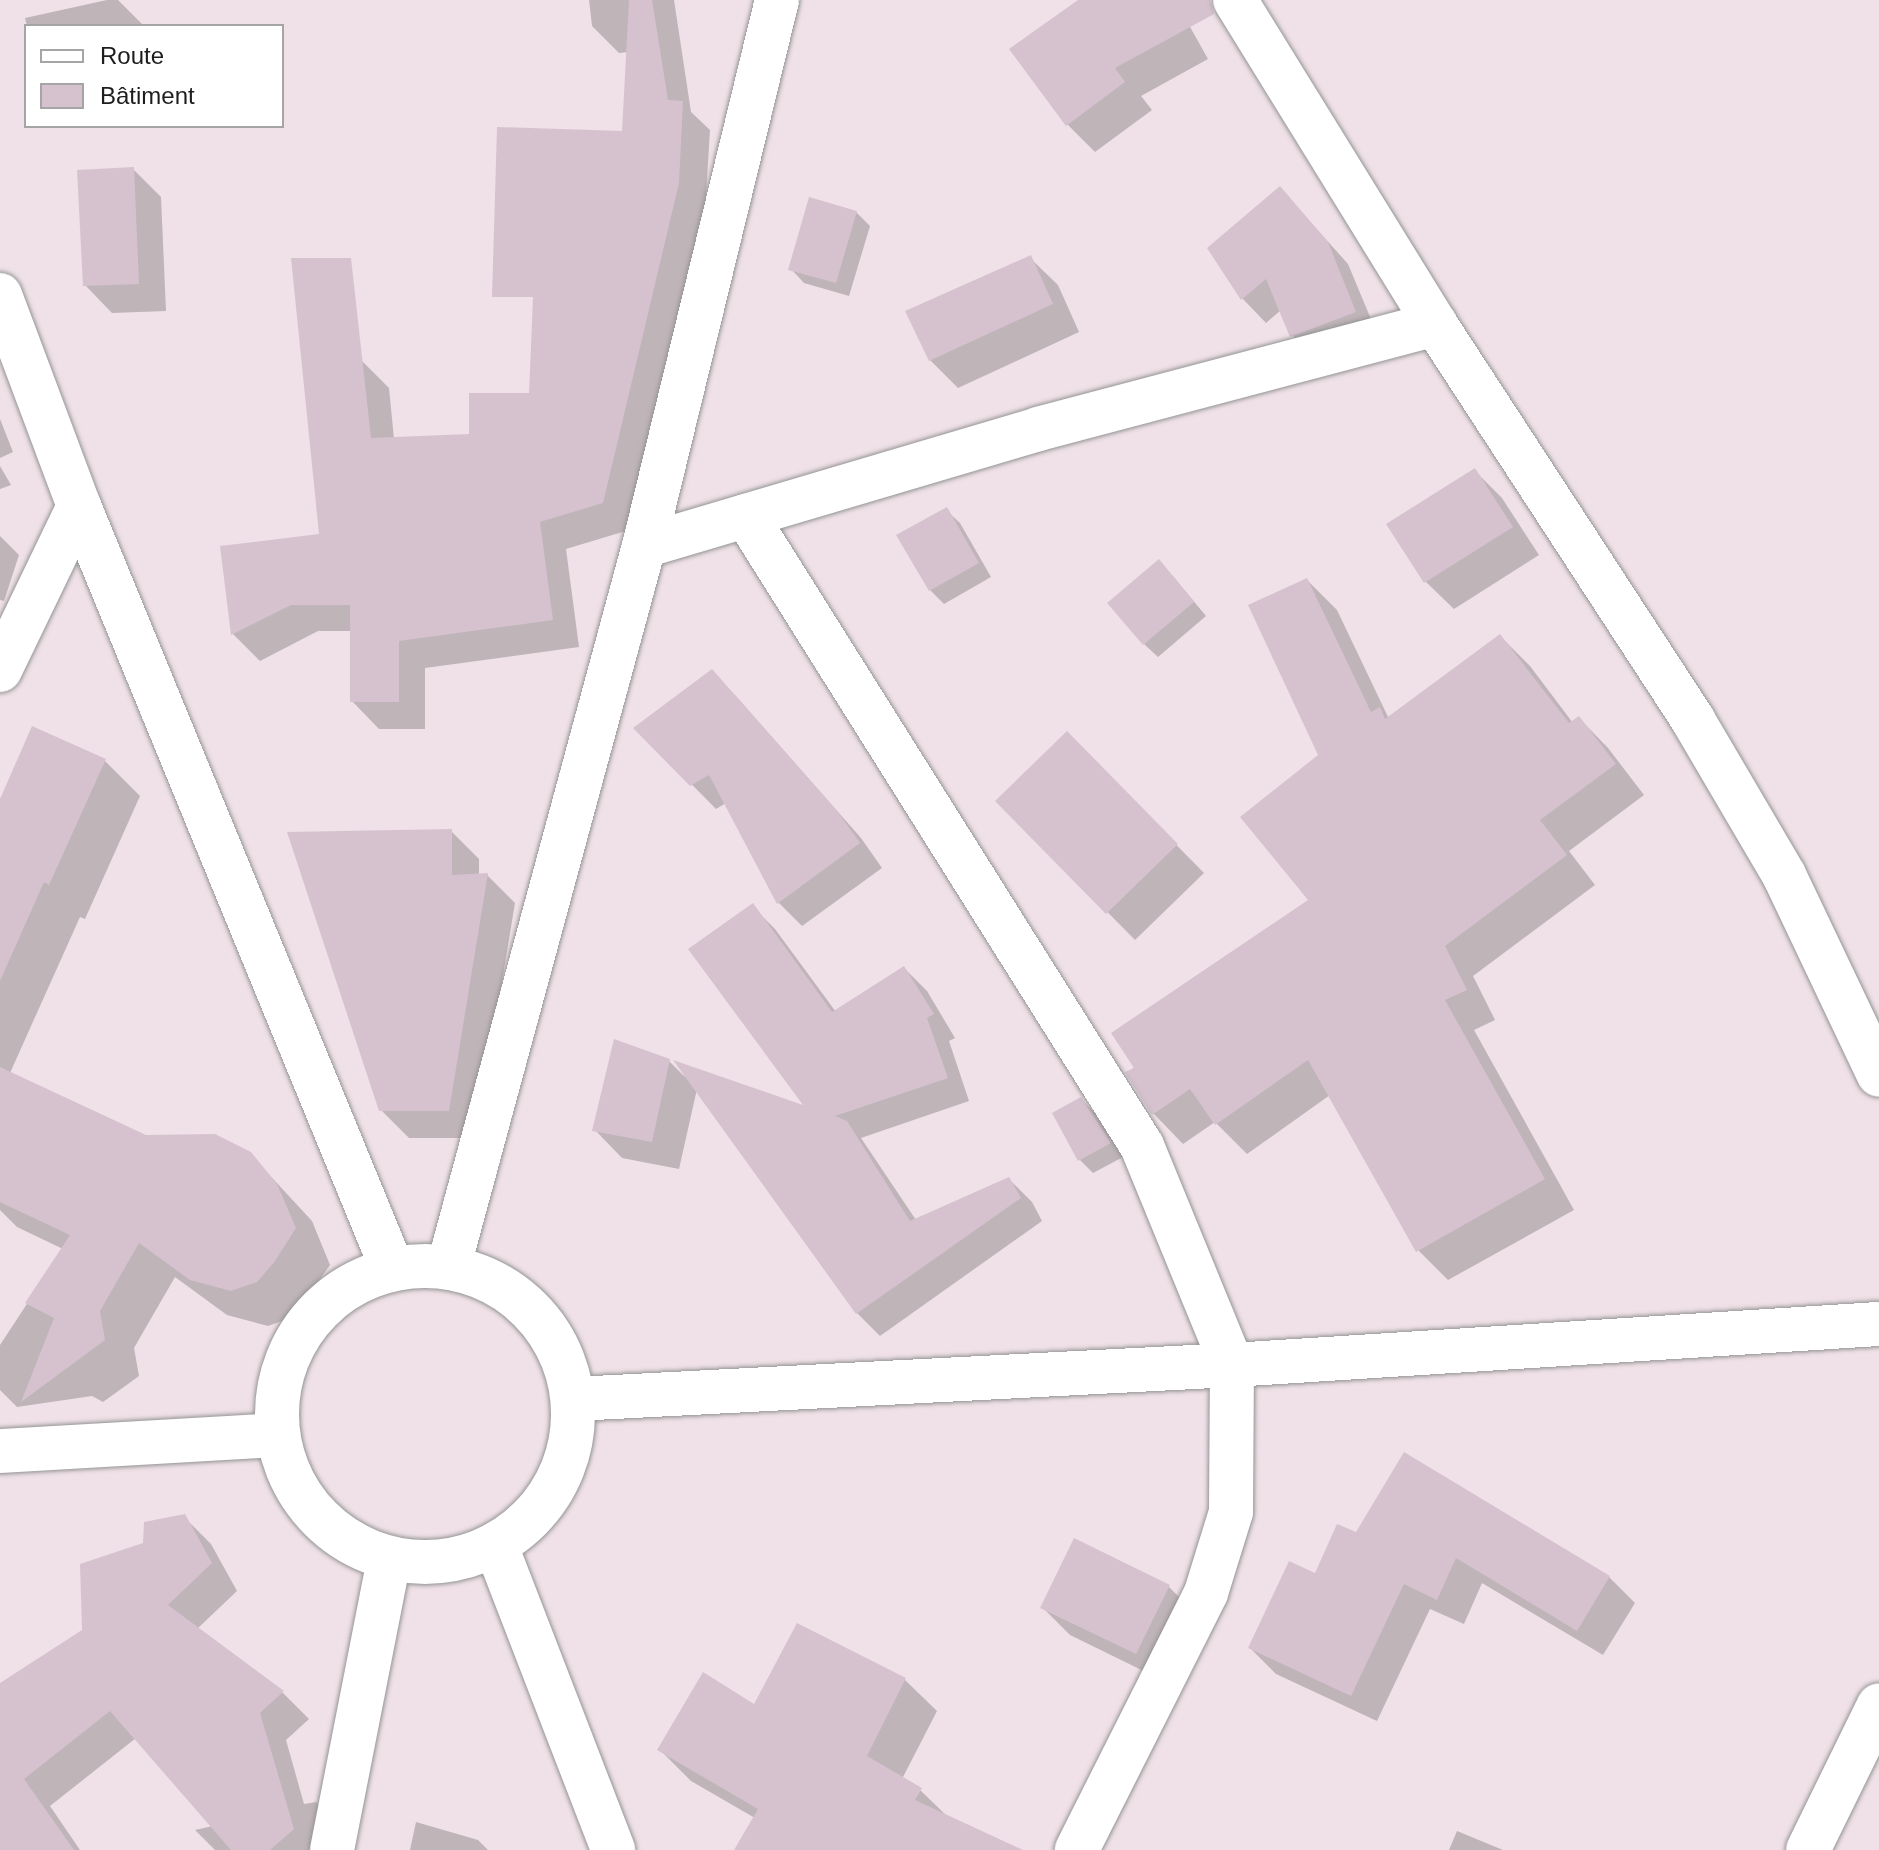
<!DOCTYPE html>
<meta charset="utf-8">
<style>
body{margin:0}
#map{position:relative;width:1879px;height:1850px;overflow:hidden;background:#efe1e7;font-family:Helvetica,sans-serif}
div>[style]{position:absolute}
.shadow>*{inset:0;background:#0003}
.building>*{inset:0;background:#d6c2cf}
.roads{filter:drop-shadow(0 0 2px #949494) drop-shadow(0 0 2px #949494)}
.minor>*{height:44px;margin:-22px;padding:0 22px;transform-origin:22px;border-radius:22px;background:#fff}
.minor>.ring{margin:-22px;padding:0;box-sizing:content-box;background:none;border:44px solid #fff;border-radius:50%}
span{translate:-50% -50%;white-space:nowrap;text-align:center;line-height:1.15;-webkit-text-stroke:6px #fff;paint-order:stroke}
.legend{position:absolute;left:24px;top:24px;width:260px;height:104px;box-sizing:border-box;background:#fff;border:2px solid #a5a5a5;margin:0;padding:10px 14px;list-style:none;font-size:24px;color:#1d1d1d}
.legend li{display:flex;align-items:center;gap:16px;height:40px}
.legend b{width:40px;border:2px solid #a5a5a5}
</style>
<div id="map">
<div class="shadow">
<div style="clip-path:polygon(107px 0,118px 0,144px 26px,27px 26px,25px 18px)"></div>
<div style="clip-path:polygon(589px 0,674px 0,691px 112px,710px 130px,705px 212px,629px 530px,566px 549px,579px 647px,425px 668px,425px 729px,379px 729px,352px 701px,352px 631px,318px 631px,260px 661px,233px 634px,222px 547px,321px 536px,362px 361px,389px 388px,394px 439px,471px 436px,531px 395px,624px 133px,628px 52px,619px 53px,592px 26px)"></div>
<div style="clip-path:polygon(1081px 0,1175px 0,1208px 59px,1141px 96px,1152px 110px,1095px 152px,1067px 124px)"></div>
<div style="clip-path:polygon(133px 169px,161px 197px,166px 311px,112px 313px,85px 285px)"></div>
<div style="clip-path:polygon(1280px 188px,1348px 264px,1378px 336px,1315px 359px,1292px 335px,1281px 310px,1266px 323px,1243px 299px,1209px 248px)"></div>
<div style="clip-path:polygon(856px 212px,870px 226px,849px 296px,804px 283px,791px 269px)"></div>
<div style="clip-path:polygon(1030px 258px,1058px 285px,1079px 332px,958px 388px,930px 360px)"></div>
<div style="clip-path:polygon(0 419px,13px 452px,0 458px)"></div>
<div style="clip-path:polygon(0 466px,11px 485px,0 489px)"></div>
<div style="clip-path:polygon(1474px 470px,1502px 498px,1539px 555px,1454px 609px,1426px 582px)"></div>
<div style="clip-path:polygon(946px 510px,960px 523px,991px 577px,944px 604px,930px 590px)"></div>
<div style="clip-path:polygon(0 536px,19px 555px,4px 601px,0 600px)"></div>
<div style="clip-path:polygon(1172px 575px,1206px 616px,1158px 657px,1144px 644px)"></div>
<div style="clip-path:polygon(1307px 580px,1337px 610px,1389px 719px,1500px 636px,1530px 666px,1573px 723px,1579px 718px,1608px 748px,1644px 795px,1569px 851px,1595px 885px,1473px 976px,1495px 1020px,1474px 1030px,1574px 1210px,1448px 1280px,1418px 1250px,1330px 1095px,1247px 1154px,1215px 1122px,1183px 1144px,1154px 1114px,1128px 1073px,1311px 901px,1321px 755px)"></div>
<div style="clip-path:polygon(735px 695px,861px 838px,882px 868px,802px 926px,779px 903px,726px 803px,716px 809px,636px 728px)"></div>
<div style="clip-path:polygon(1067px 734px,1204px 873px,1135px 940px,998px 801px)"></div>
<div style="clip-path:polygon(105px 761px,140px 796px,85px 919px,80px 917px,10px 1073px,145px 1137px,250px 1154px,312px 1221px,330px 1265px,293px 1317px,268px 1326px,227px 1315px,175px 1277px,134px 1348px,139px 1376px,103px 1402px,92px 1396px,17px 1407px,0 1390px,0 1345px,63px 1249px,17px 1227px,0 1210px,0 803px)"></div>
<div style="clip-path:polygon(451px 831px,479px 859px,479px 876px,487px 875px,515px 903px,476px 1138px,409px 1138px,381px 1110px)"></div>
<div style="clip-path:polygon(752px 906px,775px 929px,836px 1012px,904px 968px,927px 991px,955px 1038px,949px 1041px,969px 1101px,861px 1138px,916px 1220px,1009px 1179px,1032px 1202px,1042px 1221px,880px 1336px,857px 1313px,697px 1089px,679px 1169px,622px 1158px,595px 1130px,669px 1061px,684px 1076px,809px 1109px)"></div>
<div style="clip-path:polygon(1081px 1099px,1095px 1113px,1123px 1157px,1093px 1173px,1080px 1160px)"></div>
<div style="clip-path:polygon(184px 1517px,211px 1544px,237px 1591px,197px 1629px,282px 1692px,309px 1719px,286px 1740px,304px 1804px,316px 1802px,342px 1828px,326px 1850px,215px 1850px,195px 1830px,213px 1826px,136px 1738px,50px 1806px,80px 1850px,0 1850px,0 1685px,84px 1631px,145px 1545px)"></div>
<div style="clip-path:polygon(1356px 1535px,1609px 1577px,1635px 1603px,1603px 1655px,1482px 1583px,1464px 1624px,1430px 1609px,1377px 1721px,1276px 1674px,1250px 1648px)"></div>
<div style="clip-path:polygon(1169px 1587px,1196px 1614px,1164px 1681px,1070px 1635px,1042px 1607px)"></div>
<div style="clip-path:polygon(798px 1626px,905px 1680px,937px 1711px,902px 1779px,920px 1790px,948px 1817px,1019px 1850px,759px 1850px,755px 1818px,691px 1781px,660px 1750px,754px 1706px)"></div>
<div style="clip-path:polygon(416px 1822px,478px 1840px,488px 1850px,410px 1850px)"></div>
<div style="clip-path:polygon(1457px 1831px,1503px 1850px,1449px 1850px)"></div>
</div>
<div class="building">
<div style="clip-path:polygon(629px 0,652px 0,668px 100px,683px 101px,679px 183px,603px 503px,540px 522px,553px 620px,399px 641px,399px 702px,350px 702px,350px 605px,291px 605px,231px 635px,220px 546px,319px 534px,291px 258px,351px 258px,371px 438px,469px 434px,469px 393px,529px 393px,533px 297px,492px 297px,497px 127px,622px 131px)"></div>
<div style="clip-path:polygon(1078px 0,1210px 0,1214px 14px,1115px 68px,1125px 82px,1066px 126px,1009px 49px)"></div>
<div style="clip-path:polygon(134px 167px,139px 284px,83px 286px,77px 170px)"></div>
<div style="clip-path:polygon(1280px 186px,1328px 242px,1356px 312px,1290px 337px,1266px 279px,1241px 300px,1207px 248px)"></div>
<div style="clip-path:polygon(809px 197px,857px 211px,836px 283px,788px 270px)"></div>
<div style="clip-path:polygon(1031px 255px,1053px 304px,929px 361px,905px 311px)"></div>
<div style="clip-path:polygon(1475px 468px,1513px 527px,1424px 583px,1386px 524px)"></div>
<div style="clip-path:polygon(947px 507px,979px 563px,929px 591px,896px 535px)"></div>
<div style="clip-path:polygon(1159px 559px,1194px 602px,1143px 645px,1107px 603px)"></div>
<div style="clip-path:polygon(1307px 578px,1371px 712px,1380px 707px,1385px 719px,1500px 634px,1569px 723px,1579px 716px,1616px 764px,1540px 820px,1567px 855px,1445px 946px,1467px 990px,1445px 1000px,1545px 1179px,1416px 1252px,1308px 1060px,1215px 1125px,1190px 1089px,1152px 1115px,1125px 1072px,1134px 1068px,1111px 1033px,1308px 900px,1240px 817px,1318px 755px,1248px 605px)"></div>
<div style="clip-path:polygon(712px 669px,838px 812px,860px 843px,777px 904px,709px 775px,690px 786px,633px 728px)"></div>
<div style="clip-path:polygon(32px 726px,106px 759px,49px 885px,44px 882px,0 981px,0 799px)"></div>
<div style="clip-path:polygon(1067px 731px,1178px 844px,1106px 914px,995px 801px)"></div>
<div style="clip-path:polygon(452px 829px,452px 875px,488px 873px,449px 1111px,379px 1111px,287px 832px)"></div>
<div style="clip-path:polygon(753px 903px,832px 1012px,904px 966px,934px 1014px,927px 1018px,948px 1078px,835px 1116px,847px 1121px,910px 1221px,1009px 1177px,1021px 1198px,856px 1314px,673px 1060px,803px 1105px,688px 949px)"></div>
<div style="clip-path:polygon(614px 1039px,670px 1059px,652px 1142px,592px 1131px)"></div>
<div style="clip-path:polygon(0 1067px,146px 1135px,215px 1134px,251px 1152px,277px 1184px,296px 1228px,275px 1261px,257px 1282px,231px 1291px,190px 1280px,139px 1243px,100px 1311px,105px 1340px,21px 1402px,54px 1318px,25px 1303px,70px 1235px,0 1202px)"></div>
<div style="clip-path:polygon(1081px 1097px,1111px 1143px,1078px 1161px,1052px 1113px)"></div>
<div style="clip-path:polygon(1404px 1452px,1610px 1576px,1577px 1631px,1456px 1558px,1437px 1600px,1404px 1584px,1351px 1696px,1248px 1648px,1289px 1561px,1315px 1573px,1337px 1524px,1356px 1532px)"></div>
<div style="clip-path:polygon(185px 1514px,212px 1563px,168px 1605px,284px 1691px,260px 1713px,294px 1829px,270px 1850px,231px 1850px,110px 1711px,24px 1779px,74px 1850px,0 1850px,0 1683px,82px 1630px,80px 1564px,143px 1543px,144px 1522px)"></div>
<div style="clip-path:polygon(1074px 1538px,1170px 1585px,1136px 1654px,1040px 1608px)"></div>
<div style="clip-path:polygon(797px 1623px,906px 1678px,867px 1756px,922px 1788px,915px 1800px,1023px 1850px,734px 1850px,758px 1809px,657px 1750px,703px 1672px,754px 1704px)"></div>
</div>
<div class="roads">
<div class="minor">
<div style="left:1235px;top:0;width:381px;rotate:58.3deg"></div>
<div style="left:1435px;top:324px;width:473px;rotate:56.9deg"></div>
<div style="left:1693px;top:720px;width:180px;rotate:59.6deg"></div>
<div style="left:1784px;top:875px;width:221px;rotate:64.6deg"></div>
<div style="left:0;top:295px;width:225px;rotate:69.5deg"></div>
<div style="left:79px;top:506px;width:824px;rotate:67.67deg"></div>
<div style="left:746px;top:516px;width:744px;rotate:57.85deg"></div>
<div style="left:1142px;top:1146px;width:237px;rotate:67.7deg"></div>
<div style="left:1232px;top:1365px;width:147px;rotate:90.4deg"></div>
<div style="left:1231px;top:1512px;width:85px;rotate:107.2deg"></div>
<div style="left:1206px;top:1593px;width:288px;rotate:116.7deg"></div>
<div style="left:644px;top:546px;width:411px;rotate:-16.5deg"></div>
<div style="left:1038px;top:429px;width:411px;rotate:-14.8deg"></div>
<div style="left:0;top:670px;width:182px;rotate:-64.3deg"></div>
<div style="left:449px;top:1265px;width:745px;rotate:-74.83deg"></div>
<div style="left:644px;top:546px;width:562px;rotate:-76.31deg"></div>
<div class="ring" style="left:277px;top:1266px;width:252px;height:252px"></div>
<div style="left:575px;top:1399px;width:658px;rotate:-2.96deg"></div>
<div style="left:1232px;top:1365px;width:648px;rotate:-3.63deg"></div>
<div style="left:0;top:1451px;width:276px;rotate:-3.3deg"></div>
<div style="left:496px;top:1546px;width:326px;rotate:68.9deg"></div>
<div style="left:332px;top:1850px;width:297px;rotate:-78.9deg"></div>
<div style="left:1808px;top:1850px;width:161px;rotate:-63.9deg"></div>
</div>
</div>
<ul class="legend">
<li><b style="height:10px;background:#fff"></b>Route</li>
<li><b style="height:22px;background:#d6c2cf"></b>Bâtiment</li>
</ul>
</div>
